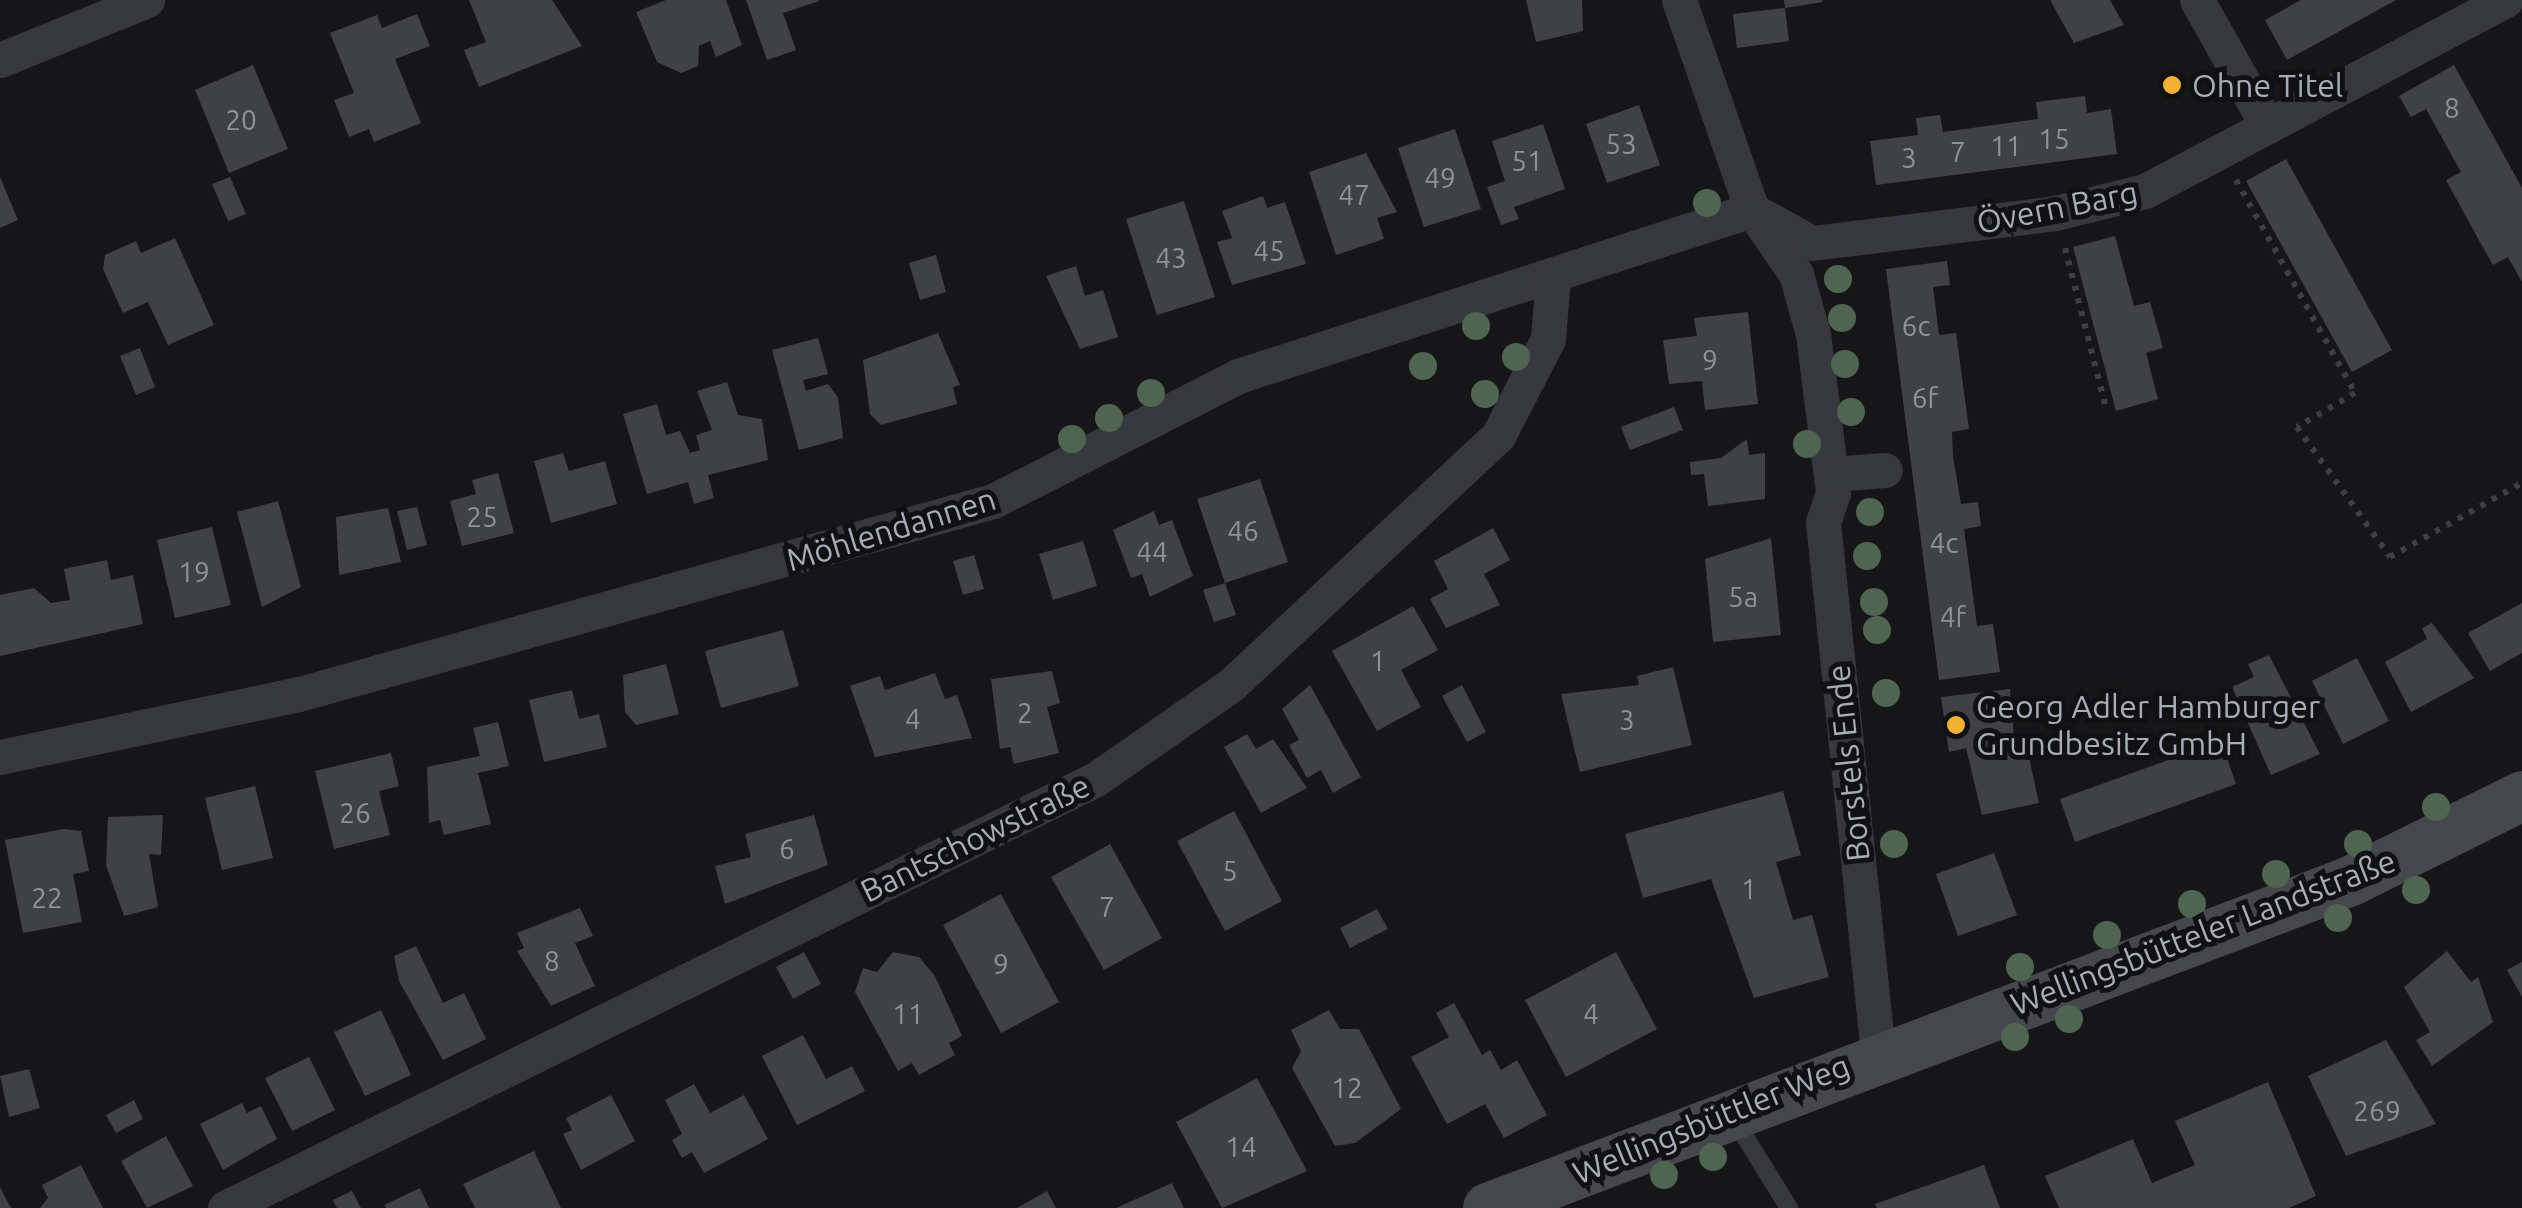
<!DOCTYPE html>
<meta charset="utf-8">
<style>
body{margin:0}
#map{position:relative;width:2522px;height:1208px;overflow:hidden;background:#161618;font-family:Ubuntu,sans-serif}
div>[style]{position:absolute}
.building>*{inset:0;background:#404145}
.path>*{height:6px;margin-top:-3px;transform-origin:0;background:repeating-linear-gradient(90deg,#3d3f44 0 5px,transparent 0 13px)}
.lane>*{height:18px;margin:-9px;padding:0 9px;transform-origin:9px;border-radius:9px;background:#37383d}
.street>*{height:35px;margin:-17.5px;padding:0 17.5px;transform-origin:17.5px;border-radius:17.5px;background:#37383d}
.secondary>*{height:50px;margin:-25px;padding:0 25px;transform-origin:25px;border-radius:25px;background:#45474d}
.trees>*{width:28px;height:28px;margin:-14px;border-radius:50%;background:#506452}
.dots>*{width:28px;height:28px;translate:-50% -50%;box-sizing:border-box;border:5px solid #111113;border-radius:50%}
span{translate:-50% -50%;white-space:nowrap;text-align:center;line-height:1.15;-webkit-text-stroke:10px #111113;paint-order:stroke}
.number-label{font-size:28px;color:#8e929b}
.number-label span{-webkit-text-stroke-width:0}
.poi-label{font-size:32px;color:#a8adb8}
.left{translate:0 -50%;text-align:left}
.street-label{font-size:32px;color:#a8adb8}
</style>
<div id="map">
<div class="building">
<div style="clip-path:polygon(469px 0,552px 0,582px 46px,479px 87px,464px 50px,486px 42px)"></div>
<div style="clip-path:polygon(666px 0,726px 0,742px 45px,716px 57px,710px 41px,699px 46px,698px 66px,681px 73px,657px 62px,636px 12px)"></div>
<div style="clip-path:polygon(746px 0,818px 0,819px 1px,783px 13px,796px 50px,767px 60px)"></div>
<div style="clip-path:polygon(1526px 0,1582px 0,1583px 31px,1536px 42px)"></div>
<div style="clip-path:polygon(1784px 0,1822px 0,1823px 2px,1785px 8px)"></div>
<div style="clip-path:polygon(2050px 0,2110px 0,2124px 25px,2074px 43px)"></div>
<div style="clip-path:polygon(2301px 0,2396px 0,2287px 60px,2265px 20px)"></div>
<div style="clip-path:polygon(1785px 8px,1789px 41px,1737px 48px,1733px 14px)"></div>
<div style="clip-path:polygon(417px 14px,430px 46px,395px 59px,421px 123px,374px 142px,369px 129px,349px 137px,334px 100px,354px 93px,330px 33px,377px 15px,382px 28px)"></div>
<div style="clip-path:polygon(253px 65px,288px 149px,229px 173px,195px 90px)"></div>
<div style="clip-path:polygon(2454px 65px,2522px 188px,2522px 282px,2508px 257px,2493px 265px,2481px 244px,2446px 180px,2461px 172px,2426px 109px,2411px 117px,2399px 96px)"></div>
<div style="clip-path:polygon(2085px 96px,2087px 113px,2111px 109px,2117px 154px,1876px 185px,1870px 141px,1918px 135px,1916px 118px,1940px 115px,1943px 132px,2038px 119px,2036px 102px)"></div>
<div style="clip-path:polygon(1639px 105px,1660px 165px,1607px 183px,1586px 124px)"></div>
<div style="clip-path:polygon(1543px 124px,1565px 189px,1514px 207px,1519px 219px,1501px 225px,1487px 187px,1505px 181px,1492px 141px)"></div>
<div style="clip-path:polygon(1455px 129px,1481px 209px,1424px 227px,1398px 148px)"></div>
<div style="clip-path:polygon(1366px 153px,1397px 212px,1377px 218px,1384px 239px,1336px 255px,1309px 172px)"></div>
<div style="clip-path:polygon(2286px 159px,2392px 350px,2352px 372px,2246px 181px)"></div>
<div style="clip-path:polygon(0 177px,18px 220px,0 228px)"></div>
<div style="clip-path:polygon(230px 177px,246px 214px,228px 221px,212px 184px)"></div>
<div style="clip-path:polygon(1263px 196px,1267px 208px,1285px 202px,1306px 264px,1232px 285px,1217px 242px,1232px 238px,1222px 211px)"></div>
<div style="clip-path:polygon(1184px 201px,1215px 297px,1157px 315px,1126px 219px)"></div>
<div style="clip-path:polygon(2115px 236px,2134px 306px,2150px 302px,2163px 348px,2146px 353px,2158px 399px,2116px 411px,2073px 247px)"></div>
<div style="clip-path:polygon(175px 238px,214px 325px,168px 345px,148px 302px,123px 313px,103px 269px,105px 255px,136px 241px,141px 253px)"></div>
<div style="clip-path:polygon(936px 255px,946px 292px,920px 300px,909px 263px)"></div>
<div style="clip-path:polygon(1947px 261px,1950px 285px,1933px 287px,1939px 335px,1956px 333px,1969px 429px,1952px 432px,1953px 456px,1961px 504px,1978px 502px,1981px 526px,1964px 529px,1977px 626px,1993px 624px,2000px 672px,1939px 680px,1886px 269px)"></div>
<div style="clip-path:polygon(1076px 266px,1085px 296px,1103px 290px,1118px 337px,1080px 349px,1046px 276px)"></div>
<div style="clip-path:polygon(1748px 312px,1758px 404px,1705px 410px,1702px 381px,1669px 384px,1663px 340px,1697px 336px,1694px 318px)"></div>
<div style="clip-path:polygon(938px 333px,960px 385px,953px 387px,957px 404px,881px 425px,870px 414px,863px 360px)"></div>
<div style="clip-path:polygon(818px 338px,828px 374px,803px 380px,806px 391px,828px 384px,838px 397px,843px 438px,799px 450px,772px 350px)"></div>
<div style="clip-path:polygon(140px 348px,155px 387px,136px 395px,120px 356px)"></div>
<div style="clip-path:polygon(727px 382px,738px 415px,762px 419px,768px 460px,708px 475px,714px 498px,694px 504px,688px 482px,647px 494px,623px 414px,657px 404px,666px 435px,680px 431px,690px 453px,700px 450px,696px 435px,712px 430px,697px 391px)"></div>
<div style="clip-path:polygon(1674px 407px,1683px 430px,1630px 450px,1621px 427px)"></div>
<div style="clip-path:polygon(1747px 439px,1749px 455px,1765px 453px,1765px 499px,1708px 506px,1704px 474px,1691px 475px,1690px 462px,1721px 458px)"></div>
<div style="clip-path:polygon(563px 453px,569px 471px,605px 461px,617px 504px,551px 523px,534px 461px)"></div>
<div style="clip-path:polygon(498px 473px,514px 533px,462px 546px,450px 501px,476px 494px,472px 480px)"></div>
<div style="clip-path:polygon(1260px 479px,1288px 562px,1225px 583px,1236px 615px,1214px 622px,1203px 590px,1225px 583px,1197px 499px)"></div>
<div style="clip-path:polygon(278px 501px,301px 587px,262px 607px,237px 512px)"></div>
<div style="clip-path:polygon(417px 507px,427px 545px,407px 550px,397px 511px)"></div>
<div style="clip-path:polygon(388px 508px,401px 562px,339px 575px,336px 517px)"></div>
<div style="clip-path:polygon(1154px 511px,1159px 525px,1172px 520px,1193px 576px,1150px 597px,1142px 574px,1131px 578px,1113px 530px)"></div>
<div style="clip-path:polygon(212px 527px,231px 605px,175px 618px,157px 540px)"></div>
<div style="clip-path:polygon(1493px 528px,1510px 560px,1484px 574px,1500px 605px,1446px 628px,1430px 599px,1448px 589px,1434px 561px)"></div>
<div style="clip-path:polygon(1771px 538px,1781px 635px,1713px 642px,1705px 559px)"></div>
<div style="clip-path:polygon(1083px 541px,1097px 586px,1053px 600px,1039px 554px)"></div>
<div style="clip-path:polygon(974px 555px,984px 589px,963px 595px,953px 561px)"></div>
<div style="clip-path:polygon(107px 560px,111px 580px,133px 575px,143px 624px,0 656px,0 595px,34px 588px,51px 603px,70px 600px,64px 569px)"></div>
<div style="clip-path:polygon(2522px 603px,2522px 653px,2490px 671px,2468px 633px)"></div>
<div style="clip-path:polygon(1413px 606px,1438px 650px,1401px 670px,1421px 707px,1377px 731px,1332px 651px)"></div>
<div style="clip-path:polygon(2432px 623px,2474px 678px,2411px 712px,2385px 662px,2427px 639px,2422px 628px)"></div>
<div style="clip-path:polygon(783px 630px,799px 686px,721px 708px,705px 651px)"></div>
<div style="clip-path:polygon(2269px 655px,2320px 754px,2271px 775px,2232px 687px,2254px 677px,2248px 664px)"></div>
<div style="clip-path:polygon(2357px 658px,2389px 721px,2343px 744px,2312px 681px)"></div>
<div style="clip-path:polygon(666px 664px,679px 714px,636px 725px,625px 712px,623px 675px)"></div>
<div style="clip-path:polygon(1673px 667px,1692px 745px,1580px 772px,1561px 694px,1639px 685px,1637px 676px)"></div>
<div style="clip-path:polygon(1052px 671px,1060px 703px,1047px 707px,1059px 753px,1014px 764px,1010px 747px,1000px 749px,991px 679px)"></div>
<div style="clip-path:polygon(935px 673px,945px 699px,957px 695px,972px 738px,875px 757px,850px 686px,880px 676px,885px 690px)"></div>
<div style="clip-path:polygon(1310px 685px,1361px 777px,1333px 793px,1321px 770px,1307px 778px,1289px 745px,1299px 740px,1282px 709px)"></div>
<div style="clip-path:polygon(1462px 685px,1486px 732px,1467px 742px,1442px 696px)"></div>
<div style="clip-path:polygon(2010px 689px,2014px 737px,2024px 735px,2039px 803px,1982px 815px,1966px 748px,1949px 752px,1941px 697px)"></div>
<div style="clip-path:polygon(572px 690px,579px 719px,599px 714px,607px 747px,544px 762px,529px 700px)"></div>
<div style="clip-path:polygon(498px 722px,509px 766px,478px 773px,491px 824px,444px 835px,440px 820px,429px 823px,427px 767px,480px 756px,473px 728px)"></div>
<div style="clip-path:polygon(1247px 734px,1256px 749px,1273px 739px,1307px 788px,1261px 813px,1224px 747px)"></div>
<div style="clip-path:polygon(2221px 741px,2236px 784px,2075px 842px,2060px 799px)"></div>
<div style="clip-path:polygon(391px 753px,399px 786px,379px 791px,390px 835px,334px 849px,315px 771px)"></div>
<div style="clip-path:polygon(255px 786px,273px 858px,222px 870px,205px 798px)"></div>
<div style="clip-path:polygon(1783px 791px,1801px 855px,1776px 862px,1793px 920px,1812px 915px,1829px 977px,1754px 998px,1711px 879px,1643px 898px,1625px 834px)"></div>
<div style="clip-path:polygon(1234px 811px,1282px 901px,1225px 931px,1177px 841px)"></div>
<div style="clip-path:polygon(163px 815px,161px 855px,149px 854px,158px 907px,124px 916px,106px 865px,108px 817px)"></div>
<div style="clip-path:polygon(814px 815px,828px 865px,725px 904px,715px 866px,751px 857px,745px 834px)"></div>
<div style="clip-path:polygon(64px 829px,81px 831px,89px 871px,73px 874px,82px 922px,23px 933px,5px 840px)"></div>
<div style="clip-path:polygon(1110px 844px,1162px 938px,1104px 970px,1051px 877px)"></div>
<div style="clip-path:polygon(1994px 853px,2017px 915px,1958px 936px,1936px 874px)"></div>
<div style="clip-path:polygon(1001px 894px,1059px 1002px,1001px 1033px,943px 925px)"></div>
<div style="clip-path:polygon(580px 908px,593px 936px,575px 943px,595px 986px,551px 1006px,517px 951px,524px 948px,517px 933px)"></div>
<div style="clip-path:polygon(1377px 909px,1388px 929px,1350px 948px,1340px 928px)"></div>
<div style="clip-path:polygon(416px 946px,443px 1003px,464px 993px,486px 1039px,443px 1060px,399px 981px,394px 956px)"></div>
<div style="clip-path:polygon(2447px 951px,2471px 982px,2478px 977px,2493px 1022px,2432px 1066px,2416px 1040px,2430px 1032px,2404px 987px)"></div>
<div style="clip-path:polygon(804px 952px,821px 984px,793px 999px,776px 967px)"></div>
<div style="clip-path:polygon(893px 952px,919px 957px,935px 976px,962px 1036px,949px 1043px,955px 1055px,919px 1075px,912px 1063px,898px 1071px,855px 992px,863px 968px,877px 972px)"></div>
<div style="clip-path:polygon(1616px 952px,1657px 1029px,1566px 1077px,1525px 1000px)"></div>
<div style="clip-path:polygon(2522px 962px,2522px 997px,2507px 970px)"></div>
<div style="clip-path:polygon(1454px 1003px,1482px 1055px,1490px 1050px,1501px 1070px,1517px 1060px,1547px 1115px,1504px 1138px,1485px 1104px,1447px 1124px,1411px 1057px,1449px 1037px,1436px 1013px)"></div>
<div style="clip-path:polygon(381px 1010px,411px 1075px,365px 1096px,334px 1032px)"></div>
<div style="clip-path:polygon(1329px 1010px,1340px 1029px,1359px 1029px,1401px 1109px,1355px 1143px,1335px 1146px,1292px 1068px,1301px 1051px,1291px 1030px)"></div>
<div style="clip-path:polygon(803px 1035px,826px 1079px,852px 1066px,865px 1091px,797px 1125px,762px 1056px)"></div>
<div style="clip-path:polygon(2386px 1040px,2436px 1124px,2346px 1156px,2308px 1076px)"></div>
<div style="clip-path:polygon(309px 1057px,335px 1110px,292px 1131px,265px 1078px)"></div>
<div style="clip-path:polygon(29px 1069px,40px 1108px,9px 1117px,0 1076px)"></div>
<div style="clip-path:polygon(1257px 1078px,1307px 1171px,1222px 1208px,1176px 1122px)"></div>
<div style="clip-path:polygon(2268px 1082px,2316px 1196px,2289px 1208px,2059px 1208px,2045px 1176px,2133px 1139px,2152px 1183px,2195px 1165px,2175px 1121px)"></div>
<div style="clip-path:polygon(694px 1084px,710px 1113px,744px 1095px,768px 1139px,704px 1173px,692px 1152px,682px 1158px,672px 1140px,682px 1134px,665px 1100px)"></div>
<div style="clip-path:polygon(611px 1095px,635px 1141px,581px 1170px,563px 1134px,572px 1130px,566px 1118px)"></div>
<div style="clip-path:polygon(134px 1100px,143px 1119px,116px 1133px,106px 1115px)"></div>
<div style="clip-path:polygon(242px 1103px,247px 1113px,261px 1106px,277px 1139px,223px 1170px,200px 1124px)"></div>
<div style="clip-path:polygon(166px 1136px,193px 1186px,147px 1208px,121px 1161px)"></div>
<div style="clip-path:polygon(534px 1151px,561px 1208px,475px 1208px,463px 1184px)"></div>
<div style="clip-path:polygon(81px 1165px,103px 1208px,40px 1208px,48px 1198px,42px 1185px)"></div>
<div style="clip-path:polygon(1984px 1165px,2000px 1208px,1877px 1208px,1875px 1204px)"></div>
<div style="clip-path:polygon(1172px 1183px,1184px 1208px,1116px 1208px)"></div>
<div style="clip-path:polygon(0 1187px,4px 1195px,11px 1208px,0 1208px)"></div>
<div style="clip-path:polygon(420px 1188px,429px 1208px,386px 1208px,384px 1205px)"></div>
<div style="clip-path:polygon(352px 1191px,361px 1208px,337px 1208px,333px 1200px)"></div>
<div style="clip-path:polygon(1047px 1191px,1056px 1208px,1017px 1208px)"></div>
</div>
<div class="path">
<div style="left:2236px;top:180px;width:244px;rotate:60.8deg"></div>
<div style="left:2355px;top:393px;width:67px;rotate:149.6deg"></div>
<div style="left:2297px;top:427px;width:160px;rotate:54.4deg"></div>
<div style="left:2390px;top:557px;width:151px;rotate:-29.3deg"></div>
<div style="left:2065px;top:248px;width:168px;rotate:75.6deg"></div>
</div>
<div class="lane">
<div style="left:1734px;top:1119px;width:105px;rotate:58.3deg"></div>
</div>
<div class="street">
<div style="left:1679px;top:0;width:222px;rotate:70.8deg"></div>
<div style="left:1752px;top:210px;width:78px;rotate:55.5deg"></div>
<div style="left:1796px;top:274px;width:62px;rotate:74.2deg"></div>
<div style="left:1813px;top:334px;width:160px;rotate:82.8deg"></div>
<div style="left:1833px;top:493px;width:31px;rotate:109deg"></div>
<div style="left:1823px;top:522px;width:534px;rotate:84.09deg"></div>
<div style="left:2197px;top:0;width:145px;rotate:60.8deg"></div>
<div style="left:0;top:60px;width:159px;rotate:-22.2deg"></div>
<div style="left:1831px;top:474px;width:54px;rotate:-4.2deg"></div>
<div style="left:0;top:757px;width:306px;rotate:-11.9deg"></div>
<div style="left:299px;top:694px;width:720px;rotate:-15.54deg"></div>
<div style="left:993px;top:501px;width:275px;rotate:-27deg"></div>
<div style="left:1238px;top:376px;width:540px;rotate:-17.9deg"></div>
<div style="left:1752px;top:210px;width:68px;rotate:28.8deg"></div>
<div style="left:1812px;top:243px;width:245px;rotate:-7deg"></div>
<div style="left:2055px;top:213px;width:93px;rotate:-13.7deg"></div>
<div style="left:2145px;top:191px;width:408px;rotate:-27.9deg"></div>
<div style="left:225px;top:1208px;width:971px;rotate:-26.22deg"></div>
<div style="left:1096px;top:779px;width:166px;rotate:-34.9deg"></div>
<div style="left:1232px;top:684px;width:364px;rotate:-43deg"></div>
<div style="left:1498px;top:436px;width:109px;rotate:-62.7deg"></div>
<div style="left:1548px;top:339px;width:62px;rotate:-85.4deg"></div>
</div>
<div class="secondary">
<div style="left:1488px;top:1208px;width:923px;rotate:-20.75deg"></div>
<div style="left:2351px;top:881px;width:191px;rotate:-26.4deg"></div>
</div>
<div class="trees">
<div style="left:1707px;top:203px"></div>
<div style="left:1838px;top:279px"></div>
<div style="left:1842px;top:318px"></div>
<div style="left:1476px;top:326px"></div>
<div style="left:1516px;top:357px"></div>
<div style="left:1845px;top:364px"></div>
<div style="left:1423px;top:366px"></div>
<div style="left:1151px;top:393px"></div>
<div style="left:1485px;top:394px"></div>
<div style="left:1851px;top:412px"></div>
<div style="left:1109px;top:418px"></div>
<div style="left:1072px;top:439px"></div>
<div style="left:1807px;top:444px"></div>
<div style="left:1870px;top:512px"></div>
<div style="left:1867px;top:556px"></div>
<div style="left:1874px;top:602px"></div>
<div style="left:1877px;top:630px"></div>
<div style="left:1886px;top:693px"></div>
<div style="left:2436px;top:807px"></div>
<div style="left:1894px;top:844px"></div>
<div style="left:2358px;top:844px"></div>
<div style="left:2276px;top:874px"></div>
<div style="left:2416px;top:890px"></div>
<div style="left:2192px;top:904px"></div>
<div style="left:2338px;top:918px"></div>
<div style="left:2107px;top:935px"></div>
<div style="left:2020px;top:967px"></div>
<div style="left:2069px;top:1019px"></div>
<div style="left:2015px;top:1037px"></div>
<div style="left:1713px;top:1157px"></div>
<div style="left:1664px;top:1175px"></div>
</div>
<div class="dots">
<div style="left:2172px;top:85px;background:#f2b134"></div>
<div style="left:1956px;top:725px;background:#f2b134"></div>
</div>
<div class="number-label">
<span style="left:2452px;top:108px">8</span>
<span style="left:241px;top:120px">20</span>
<span style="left:2054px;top:139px">15</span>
<span style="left:1621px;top:144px">53</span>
<span style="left:2006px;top:146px">11</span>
<span style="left:1958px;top:152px">7</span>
<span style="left:1909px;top:158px">3</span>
<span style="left:1527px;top:161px">51</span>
<span style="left:1440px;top:178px">49</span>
<span style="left:1354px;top:195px">47</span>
<span style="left:1269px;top:251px">45</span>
<span style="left:1171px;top:258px">43</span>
<span style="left:1916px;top:326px">6c</span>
<span style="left:1710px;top:360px">9</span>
<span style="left:1925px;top:398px">6f</span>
<span style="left:482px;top:517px">25</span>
<span style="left:1243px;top:531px">46</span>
<span style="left:1944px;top:543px">4c</span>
<span style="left:1152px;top:552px">44</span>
<span style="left:194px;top:572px">19</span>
<span style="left:1743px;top:597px">5a</span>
<span style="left:1953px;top:617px">4f</span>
<span style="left:1378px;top:661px">1</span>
<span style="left:1025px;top:713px">2</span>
<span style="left:913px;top:719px">4</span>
<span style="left:1627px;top:720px">3</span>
<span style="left:355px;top:813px">26</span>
<span style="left:787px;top:849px">6</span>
<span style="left:1230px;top:871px">5</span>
<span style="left:1749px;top:889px">1</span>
<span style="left:47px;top:898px">22</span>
<span style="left:1107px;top:907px">7</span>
<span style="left:552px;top:961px">8</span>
<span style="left:1001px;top:964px">9</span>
<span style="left:908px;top:1014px">11</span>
<span style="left:1591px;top:1014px">4</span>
<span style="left:1347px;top:1088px">12</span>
<span style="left:2377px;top:1111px">269</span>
<span style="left:1241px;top:1147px">14</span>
</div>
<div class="poi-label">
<span class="left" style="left:2192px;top:85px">Ohne Titel</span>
<span class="left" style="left:1976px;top:725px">Georg Adler Hamburger<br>Grundbesitz GmbH</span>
</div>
<div class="street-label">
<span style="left:2057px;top:207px;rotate:-11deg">Övern Barg</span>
<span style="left:891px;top:529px;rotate:-17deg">Möhlendannen</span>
<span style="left:1848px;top:763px;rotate:-96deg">Borstels Ende</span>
<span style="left:975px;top:838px;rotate:-26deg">Bantschowstraße</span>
<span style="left:2203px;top:932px;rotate:-21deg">Wellingsbütteler Landstraße</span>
<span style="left:1711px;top:1119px;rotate:-22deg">Wellingsbüttler Weg</span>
</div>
</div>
